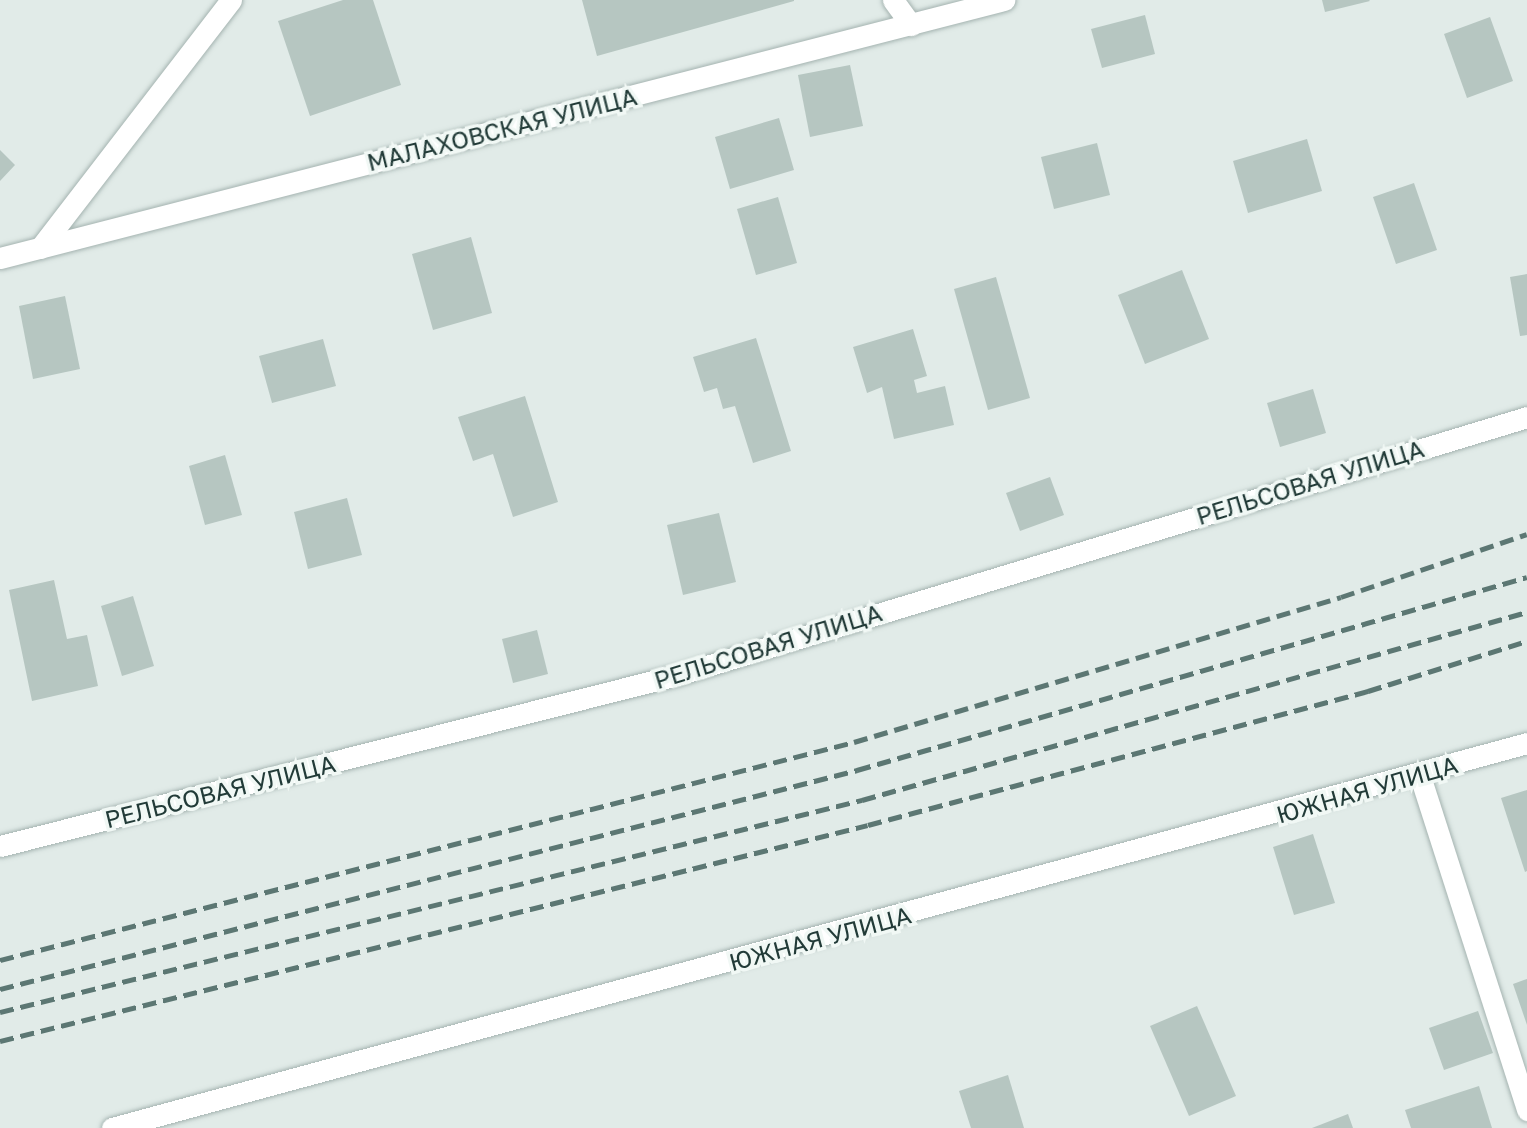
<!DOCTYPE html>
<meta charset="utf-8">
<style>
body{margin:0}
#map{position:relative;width:1527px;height:1128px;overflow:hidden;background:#e1ebe8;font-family:"Golos Text",sans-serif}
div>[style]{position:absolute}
.building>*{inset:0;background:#b6c6c1}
.roads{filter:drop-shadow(0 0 2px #a4b3b0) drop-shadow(0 0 2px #a4b3b0)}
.street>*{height:21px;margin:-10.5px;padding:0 10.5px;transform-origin:10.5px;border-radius:10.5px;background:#fff}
.secondary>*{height:21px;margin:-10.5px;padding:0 10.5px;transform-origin:10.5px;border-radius:10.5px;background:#fff}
.rail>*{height:5px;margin-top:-2.5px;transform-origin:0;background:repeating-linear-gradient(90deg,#5c7773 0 14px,transparent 0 21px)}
span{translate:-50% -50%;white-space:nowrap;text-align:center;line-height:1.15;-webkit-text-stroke:7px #f1f8f5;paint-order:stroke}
.street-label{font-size:24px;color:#223b38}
</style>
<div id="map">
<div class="building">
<div style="clip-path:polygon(343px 0,373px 0,401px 85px,310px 116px,278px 21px)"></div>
<div style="clip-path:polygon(582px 0,794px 0,794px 1px,597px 56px)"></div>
<div style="clip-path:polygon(1322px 0,1369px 0,1370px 1px,1325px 12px)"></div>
<div style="clip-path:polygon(1145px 15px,1155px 54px,1102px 68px,1091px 29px)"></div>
<div style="clip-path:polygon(1490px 17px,1513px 81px,1467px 98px,1444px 34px)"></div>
<div style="clip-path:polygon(850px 65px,863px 126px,810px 137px,798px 75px)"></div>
<div style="clip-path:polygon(779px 118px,794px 170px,730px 189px,715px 137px)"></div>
<div style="clip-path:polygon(1307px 139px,1322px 191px,1248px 213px,1233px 161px)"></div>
<div style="clip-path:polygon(1097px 143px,1110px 195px,1054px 209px,1041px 157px)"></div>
<div style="clip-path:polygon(0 150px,15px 165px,0 181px)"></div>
<div style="clip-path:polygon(1414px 183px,1437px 250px,1396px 264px,1373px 197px)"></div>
<div style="clip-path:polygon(778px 197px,797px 263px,756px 275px,737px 209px)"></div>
<div style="clip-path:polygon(471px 237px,492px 313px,433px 330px,412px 254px)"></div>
<div style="clip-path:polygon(1182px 270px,1209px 339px,1145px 364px,1118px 295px)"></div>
<div style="clip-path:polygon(1527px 274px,1527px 335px,1520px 336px,1510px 277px)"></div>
<div style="clip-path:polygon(996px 277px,1030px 398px,988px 410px,954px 289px)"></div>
<div style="clip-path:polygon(65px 296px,80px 369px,33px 379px,19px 306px)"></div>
<div style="clip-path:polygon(913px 329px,927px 376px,914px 380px,917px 393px,945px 386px,954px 425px,894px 439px,882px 387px,867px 393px,853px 347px)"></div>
<div style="clip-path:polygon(756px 338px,791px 451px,753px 463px,735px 406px,723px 409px,717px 388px,704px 392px,693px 357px)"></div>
<div style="clip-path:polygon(323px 339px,336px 386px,272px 403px,259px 356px)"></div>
<div style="clip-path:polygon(1313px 389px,1326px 433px,1280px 447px,1267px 403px)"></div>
<div style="clip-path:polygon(525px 396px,558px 502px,513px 517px,493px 454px,473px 461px,458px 417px)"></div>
<div style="clip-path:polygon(225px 455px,242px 515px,205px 525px,189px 466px)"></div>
<div style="clip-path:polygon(1050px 477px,1064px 515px,1020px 531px,1006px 493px)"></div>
<div style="clip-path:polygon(347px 498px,362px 555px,308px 569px,294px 512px)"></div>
<div style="clip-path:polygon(719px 513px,736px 582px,683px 595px,667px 525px)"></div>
<div style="clip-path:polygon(54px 580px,67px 639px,87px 635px,98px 686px,32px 701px,9px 590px)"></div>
<div style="clip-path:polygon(133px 596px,154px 666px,122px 676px,101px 606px)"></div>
<div style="clip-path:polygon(537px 630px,548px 674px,513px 683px,502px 639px)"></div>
<div style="clip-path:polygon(1527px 790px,1527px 871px,1525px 872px,1501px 798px)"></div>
<div style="clip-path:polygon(1313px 834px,1335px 903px,1294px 915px,1273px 847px)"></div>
<div style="clip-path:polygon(1527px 979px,1527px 1025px,1513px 984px)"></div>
<div style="clip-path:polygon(1197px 1006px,1236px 1096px,1189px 1116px,1150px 1026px)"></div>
<div style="clip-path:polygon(1478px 1011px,1493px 1053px,1444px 1070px,1429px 1028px)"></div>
<div style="clip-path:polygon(1008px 1075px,1024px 1128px,971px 1128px,959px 1091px)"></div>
<div style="clip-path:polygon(1479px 1086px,1492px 1128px,1411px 1128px,1405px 1110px)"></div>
<div style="clip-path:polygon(1348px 1114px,1353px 1128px,1312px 1128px)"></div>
</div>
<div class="roads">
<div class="street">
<div style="left:893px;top:0;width:31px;rotate:54deg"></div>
<div style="left:40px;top:248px;width:313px;rotate:-52.4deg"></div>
<div style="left:0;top:258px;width:1037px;rotate:-14.41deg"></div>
<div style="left:1420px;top:776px;width:351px;rotate:72.2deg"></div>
<div style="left:0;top:846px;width:698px;rotate:-14.18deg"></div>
<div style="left:677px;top:675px;width:888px;rotate:-16.88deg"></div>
</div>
<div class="secondary">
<div style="left:112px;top:1128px;width:1466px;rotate:-15.22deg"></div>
</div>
</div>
<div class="rail">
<div style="left:0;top:960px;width:881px;rotate:-14.32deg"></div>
<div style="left:854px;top:742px;width:508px;rotate:-16.58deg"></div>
<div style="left:1341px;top:597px;width:196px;rotate:-18.7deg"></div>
<div style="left:0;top:989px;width:885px;rotate:-14.33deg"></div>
<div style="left:857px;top:770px;width:697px;rotate:-16.07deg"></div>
<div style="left:0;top:1012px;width:888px;rotate:-13.82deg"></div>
<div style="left:862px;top:800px;width:691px;rotate:-15.79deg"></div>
<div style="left:0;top:1041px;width:894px;rotate:-13.97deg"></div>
<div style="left:868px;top:825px;width:518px;rotate:-15deg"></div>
<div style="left:1368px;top:691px;width:167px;rotate:-17.5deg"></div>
</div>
<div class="street-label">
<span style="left:502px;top:129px;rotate:-14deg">МАЛАХОВСКАЯ УЛИЦА</span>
<span style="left:1310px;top:482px;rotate:-17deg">РЕЛЬСОВАЯ УЛИЦА</span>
<span style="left:768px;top:646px;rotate:-17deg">РЕЛЬСОВАЯ УЛИЦА</span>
<span style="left:1367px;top:789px;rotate:-16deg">ЮЖНАЯ УЛИЦА</span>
<span style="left:220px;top:791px;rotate:-14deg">РЕЛЬСОВАЯ УЛИЦА</span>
<span style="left:820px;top:938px;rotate:-15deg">ЮЖНАЯ УЛИЦА</span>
</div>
</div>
